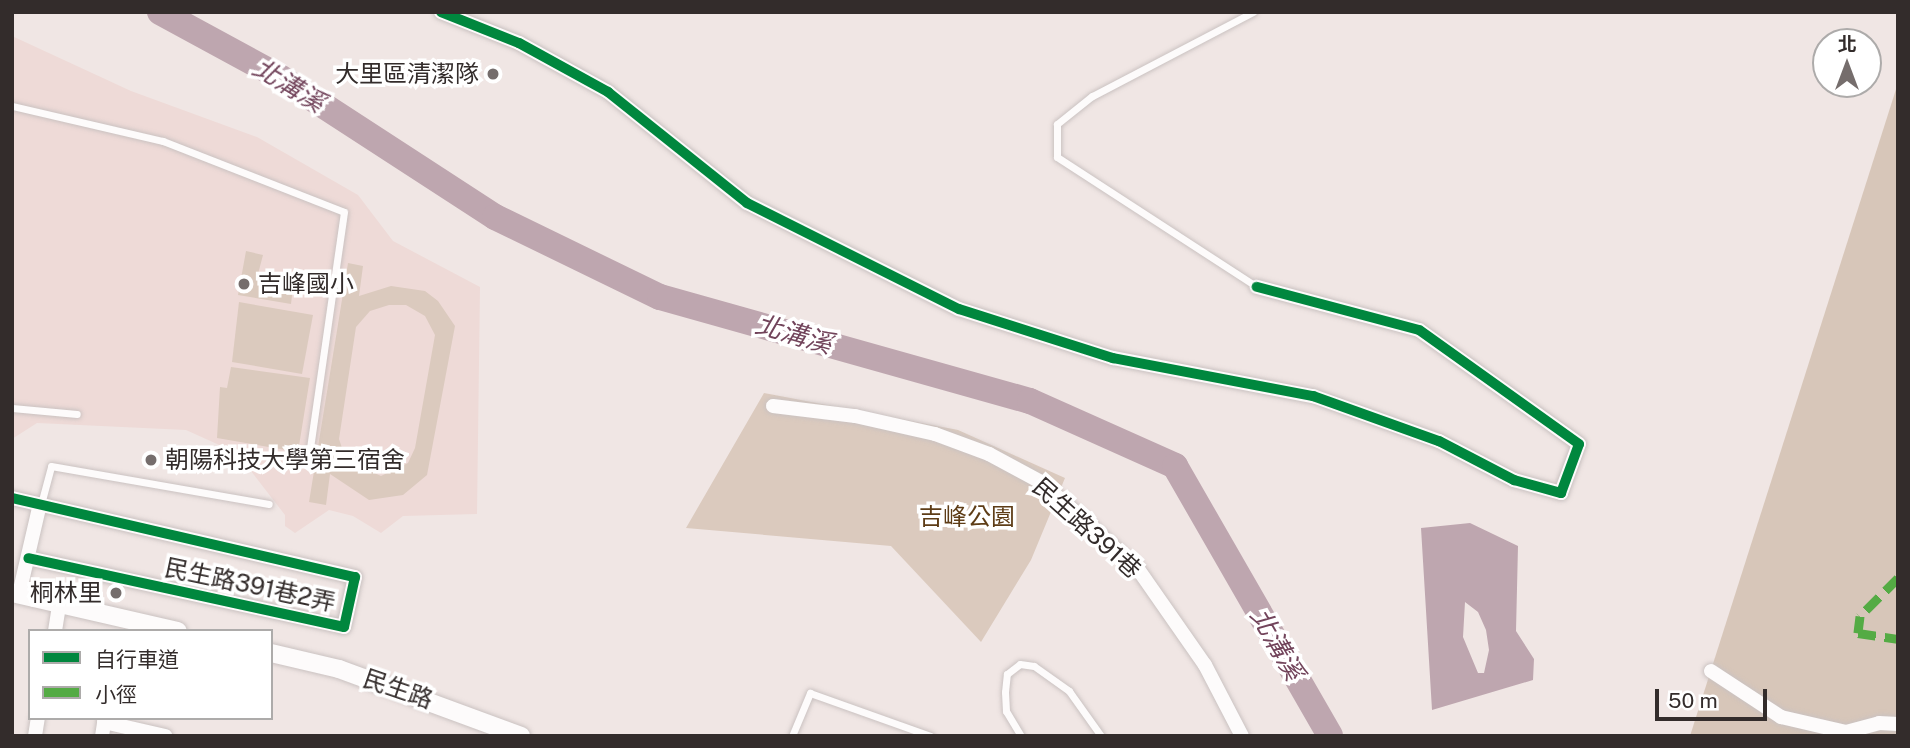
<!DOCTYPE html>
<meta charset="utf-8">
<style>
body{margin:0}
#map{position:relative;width:1910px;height:748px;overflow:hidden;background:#f0e6e4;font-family:"Public Sans","Noto Sans TC",sans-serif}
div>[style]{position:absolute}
.built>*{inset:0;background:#eedad7}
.green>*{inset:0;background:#dbcabe}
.forest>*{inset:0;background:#d7c6b9}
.water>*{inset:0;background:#bea6af}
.river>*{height:26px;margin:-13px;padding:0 13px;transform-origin:13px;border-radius:13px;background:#bea6af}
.roads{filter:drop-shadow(0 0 2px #cac2c1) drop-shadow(0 0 2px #cac2c1)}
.service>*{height:7px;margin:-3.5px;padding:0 3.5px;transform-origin:3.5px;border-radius:3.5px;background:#fdfbfb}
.minor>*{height:14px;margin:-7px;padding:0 7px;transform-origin:7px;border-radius:7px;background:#fdfbfb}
.tertiary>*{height:18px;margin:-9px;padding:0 9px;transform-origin:9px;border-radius:9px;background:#fdfbfb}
.quiet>*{height:9px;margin-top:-4.5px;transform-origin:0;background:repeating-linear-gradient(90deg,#54ab44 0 18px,transparent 0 27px)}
.cycleway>*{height:10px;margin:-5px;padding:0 5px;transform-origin:5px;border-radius:5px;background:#00873e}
.dots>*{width:19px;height:19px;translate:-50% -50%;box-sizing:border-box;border:4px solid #fff;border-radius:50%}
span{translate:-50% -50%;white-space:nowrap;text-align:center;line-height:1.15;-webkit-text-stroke:7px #fff;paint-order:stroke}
.poi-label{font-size:24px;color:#332c2b}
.right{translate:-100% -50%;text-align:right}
.left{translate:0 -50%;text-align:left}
.park-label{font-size:24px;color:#5e3d17}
.street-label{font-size:24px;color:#332c2b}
.water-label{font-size:26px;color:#72445b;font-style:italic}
.frame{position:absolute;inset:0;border:14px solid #332c2b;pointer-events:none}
.legend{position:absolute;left:28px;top:629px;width:245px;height:91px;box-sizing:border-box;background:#fff;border:2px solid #adabaa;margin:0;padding:9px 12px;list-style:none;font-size:21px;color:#332c2b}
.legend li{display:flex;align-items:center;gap:14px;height:35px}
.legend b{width:35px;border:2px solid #adabaa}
.north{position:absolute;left:1812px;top:28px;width:70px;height:70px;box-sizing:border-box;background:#fff;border:2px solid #adabaa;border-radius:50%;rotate:0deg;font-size:19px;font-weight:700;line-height:28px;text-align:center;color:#332c2b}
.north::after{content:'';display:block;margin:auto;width:24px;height:32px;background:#756d6c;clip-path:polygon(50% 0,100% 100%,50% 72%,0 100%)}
.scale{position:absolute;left:1655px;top:689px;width:112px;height:32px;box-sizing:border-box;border:4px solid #332c2b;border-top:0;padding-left:9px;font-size:21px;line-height:24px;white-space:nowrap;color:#332c2b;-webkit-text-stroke:5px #fff;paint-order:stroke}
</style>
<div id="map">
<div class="built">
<div style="clip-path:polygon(12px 36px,131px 91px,257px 137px,358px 195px,393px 241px,480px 287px,477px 514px,403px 516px,381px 533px,353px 516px,329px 510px,295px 533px,285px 526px,285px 515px,237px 453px,186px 430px,37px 423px,12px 439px)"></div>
</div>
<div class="green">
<div style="clip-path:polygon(246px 251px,263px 255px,258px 274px,262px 280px,293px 287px,291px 304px,238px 295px)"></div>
<div style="clip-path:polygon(evenodd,348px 263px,363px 266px,359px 296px,391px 286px,425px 291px,438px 301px,455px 326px,427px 475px,403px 495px,369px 500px,330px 474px,326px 505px,309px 502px,348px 263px,389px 305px,406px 305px,425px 316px,435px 335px,415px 448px,408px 463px,381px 476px,346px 460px,339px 439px,356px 327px,370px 311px,389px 305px)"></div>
<div style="clip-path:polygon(239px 302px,313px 315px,302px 374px,232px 362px)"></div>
<div style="clip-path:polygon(231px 367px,310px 378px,298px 452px,217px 438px,220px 387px,227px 388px)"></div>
<div style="clip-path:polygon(764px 393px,958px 430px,1065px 478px,1031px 560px,981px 642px,891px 546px,686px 528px)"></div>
</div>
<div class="forest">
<div style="clip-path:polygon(1898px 83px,1898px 736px,1690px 736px)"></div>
</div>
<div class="water">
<div style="clip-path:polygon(evenodd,1470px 523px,1518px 546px,1516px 631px,1534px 659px,1533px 680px,1432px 710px,1421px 528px,1470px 523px,1465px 602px,1478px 612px,1486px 630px,1489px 650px,1484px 673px,1478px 673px,1463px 637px,1465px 602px)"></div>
</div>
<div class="river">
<div style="left:160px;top:12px;width:134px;rotate:28.5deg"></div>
<div style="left:278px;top:76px;width:259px;rotate:33deg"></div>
<div style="left:495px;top:217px;width:183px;rotate:25.9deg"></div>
<div style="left:660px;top:297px;width:384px;rotate:15.7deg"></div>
<div style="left:1030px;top:401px;width:159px;rotate:24.1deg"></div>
<div style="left:1175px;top:466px;width:311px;rotate:60.1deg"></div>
</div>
<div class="roads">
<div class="service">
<div style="left:1253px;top:12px;width:182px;rotate:152.4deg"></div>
<div style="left:1092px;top:96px;width:45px;rotate:141.3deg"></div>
<div style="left:1057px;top:124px;width:33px;rotate:90deg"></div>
<div style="left:1057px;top:157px;width:239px;rotate:33deg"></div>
<div style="left:12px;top:106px;width:155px;rotate:13.1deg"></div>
<div style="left:163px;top:141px;width:194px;rotate:21.4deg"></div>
<div style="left:344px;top:212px;width:246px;rotate:98.2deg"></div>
<div style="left:12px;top:408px;width:65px;rotate:5.3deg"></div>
<div style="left:41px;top:504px;width:39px;rotate:-75deg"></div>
<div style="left:51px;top:466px;width:221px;rotate:9.9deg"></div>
<div style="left:792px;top:736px;width:47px;rotate:-67.3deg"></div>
<div style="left:810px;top:693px;width:128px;rotate:19.6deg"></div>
<div style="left:1021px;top:736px;width:29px;rotate:-121deg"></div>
<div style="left:1006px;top:711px;width:19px;rotate:-93deg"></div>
<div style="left:1005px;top:692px;width:18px;rotate:-84deg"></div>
<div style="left:1007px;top:674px;width:16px;rotate:-38deg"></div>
<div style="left:1020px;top:664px;width:14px;rotate:8deg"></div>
<div style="left:1034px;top:666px;width:43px;rotate:35.5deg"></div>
<div style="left:1069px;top:691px;width:55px;rotate:54.6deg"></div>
</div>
<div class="minor">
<div style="left:441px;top:12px;width:84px;rotate:21.7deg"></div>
<div style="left:519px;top:43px;width:102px;rotate:28.8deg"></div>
<div style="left:608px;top:92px;width:178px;rotate:38.6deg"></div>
<div style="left:747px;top:203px;width:237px;rotate:26.6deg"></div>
<div style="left:959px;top:309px;width:162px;rotate:17.7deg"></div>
<div style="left:1113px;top:358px;width:204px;rotate:10.8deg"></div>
<div style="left:1313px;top:396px;width:134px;rotate:19.7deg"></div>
<div style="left:1439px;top:441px;width:85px;rotate:27.5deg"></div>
<div style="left:1514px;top:480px;width:49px;rotate:15.5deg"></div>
<div style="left:1561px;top:493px;width:52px;rotate:-69.8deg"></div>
<div style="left:1579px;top:444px;width:196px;rotate:-144.5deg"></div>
<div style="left:1419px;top:330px;width:168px;rotate:-165.1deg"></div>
<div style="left:773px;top:406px;width:83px;rotate:7deg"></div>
<div style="left:855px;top:416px;width:82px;rotate:12.7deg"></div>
<div style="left:935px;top:434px;width:58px;rotate:20.3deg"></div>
<div style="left:989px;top:454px;width:59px;rotate:28.3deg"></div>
<div style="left:1041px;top:482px;width:130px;rotate:41.9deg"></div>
<div style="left:1138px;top:569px;width:117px;rotate:55.1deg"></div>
<div style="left:1205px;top:665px;width:80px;rotate:62.5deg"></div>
<div style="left:12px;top:498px;width:352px;rotate:13deg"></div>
<div style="left:355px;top:577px;width:51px;rotate:102.4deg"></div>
<div style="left:344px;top:627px;width:323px;rotate:-167.7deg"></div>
<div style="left:19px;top:594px;width:92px;rotate:-76.9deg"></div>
<div style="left:55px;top:631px;width:26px;rotate:-81deg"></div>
<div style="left:1711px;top:671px;width:84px;rotate:33.3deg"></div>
<div style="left:1781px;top:717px;width:67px;rotate:13deg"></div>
<div style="left:1846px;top:732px;width:34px;rotate:-15deg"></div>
<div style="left:1879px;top:723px;width:19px;rotate:3deg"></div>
<div style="left:104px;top:722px;width:63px;rotate:12.9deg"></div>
<div style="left:35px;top:736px;width:18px;rotate:-81deg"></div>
<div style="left:102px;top:736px;width:18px;rotate:-81deg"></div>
</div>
<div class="tertiary">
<div style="left:12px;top:593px;width:170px;rotate:12.9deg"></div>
<div style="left:271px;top:653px;width:70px;rotate:13.2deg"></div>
<div style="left:339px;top:669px;width:194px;rotate:20.2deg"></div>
</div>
</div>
<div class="quiet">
<div style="left:1898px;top:578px;width:54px;rotate:135deg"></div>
<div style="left:1860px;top:616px;width:17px;rotate:97deg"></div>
<div style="left:1858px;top:633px;width:40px;rotate:8.5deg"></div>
</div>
<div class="cycleway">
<div style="left:441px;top:12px;width:84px;rotate:21.7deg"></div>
<div style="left:519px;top:43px;width:102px;rotate:28.8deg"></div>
<div style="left:608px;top:92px;width:178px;rotate:38.6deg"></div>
<div style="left:747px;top:203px;width:237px;rotate:26.6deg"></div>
<div style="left:959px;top:309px;width:162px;rotate:17.7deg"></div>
<div style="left:1113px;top:358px;width:204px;rotate:10.8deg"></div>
<div style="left:1313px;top:396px;width:134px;rotate:19.7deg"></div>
<div style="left:1439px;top:441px;width:85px;rotate:27.5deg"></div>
<div style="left:1514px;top:480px;width:49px;rotate:15.5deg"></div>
<div style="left:1561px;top:493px;width:52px;rotate:-69.8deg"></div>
<div style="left:1579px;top:444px;width:196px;rotate:-144.5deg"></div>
<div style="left:1419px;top:330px;width:168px;rotate:-165.1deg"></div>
<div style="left:12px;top:498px;width:352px;rotate:13deg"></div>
<div style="left:355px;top:577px;width:51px;rotate:102.4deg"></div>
<div style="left:344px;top:627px;width:323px;rotate:-167.7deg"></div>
</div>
<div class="dots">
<div style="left:493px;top:74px;background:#756d6c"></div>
<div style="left:244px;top:284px;background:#756d6c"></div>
<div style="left:151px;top:460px;background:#756d6c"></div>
<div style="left:116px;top:593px;background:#756d6c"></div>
</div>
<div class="poi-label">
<span class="right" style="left:479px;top:74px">大里區清潔隊</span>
<span class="left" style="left:258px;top:284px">吉峰國小</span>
<span class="left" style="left:165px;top:460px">朝陽科技大學第三宿舍</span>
<span class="right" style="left:102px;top:593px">桐林里</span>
</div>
<div class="park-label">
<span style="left:967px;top:517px">吉峰公園</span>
</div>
<div class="street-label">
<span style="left:1087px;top:528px;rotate:42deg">民生路391巷</span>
<span style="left:250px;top:585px;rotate:12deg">民生路391巷2弄</span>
<span style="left:398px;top:689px;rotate:19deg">民生路</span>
</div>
<div class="water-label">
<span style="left:289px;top:85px;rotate:31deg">北溝溪</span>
<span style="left:794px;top:334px;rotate:16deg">北溝溪</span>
<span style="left:1277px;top:644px;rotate:60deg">北溝溪</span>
</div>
<div class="frame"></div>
<ul class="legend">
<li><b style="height:9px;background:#00873e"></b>自行車道</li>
<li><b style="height:9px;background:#54ab44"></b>小徑</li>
</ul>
<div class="north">北</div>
<div class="scale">50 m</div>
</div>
